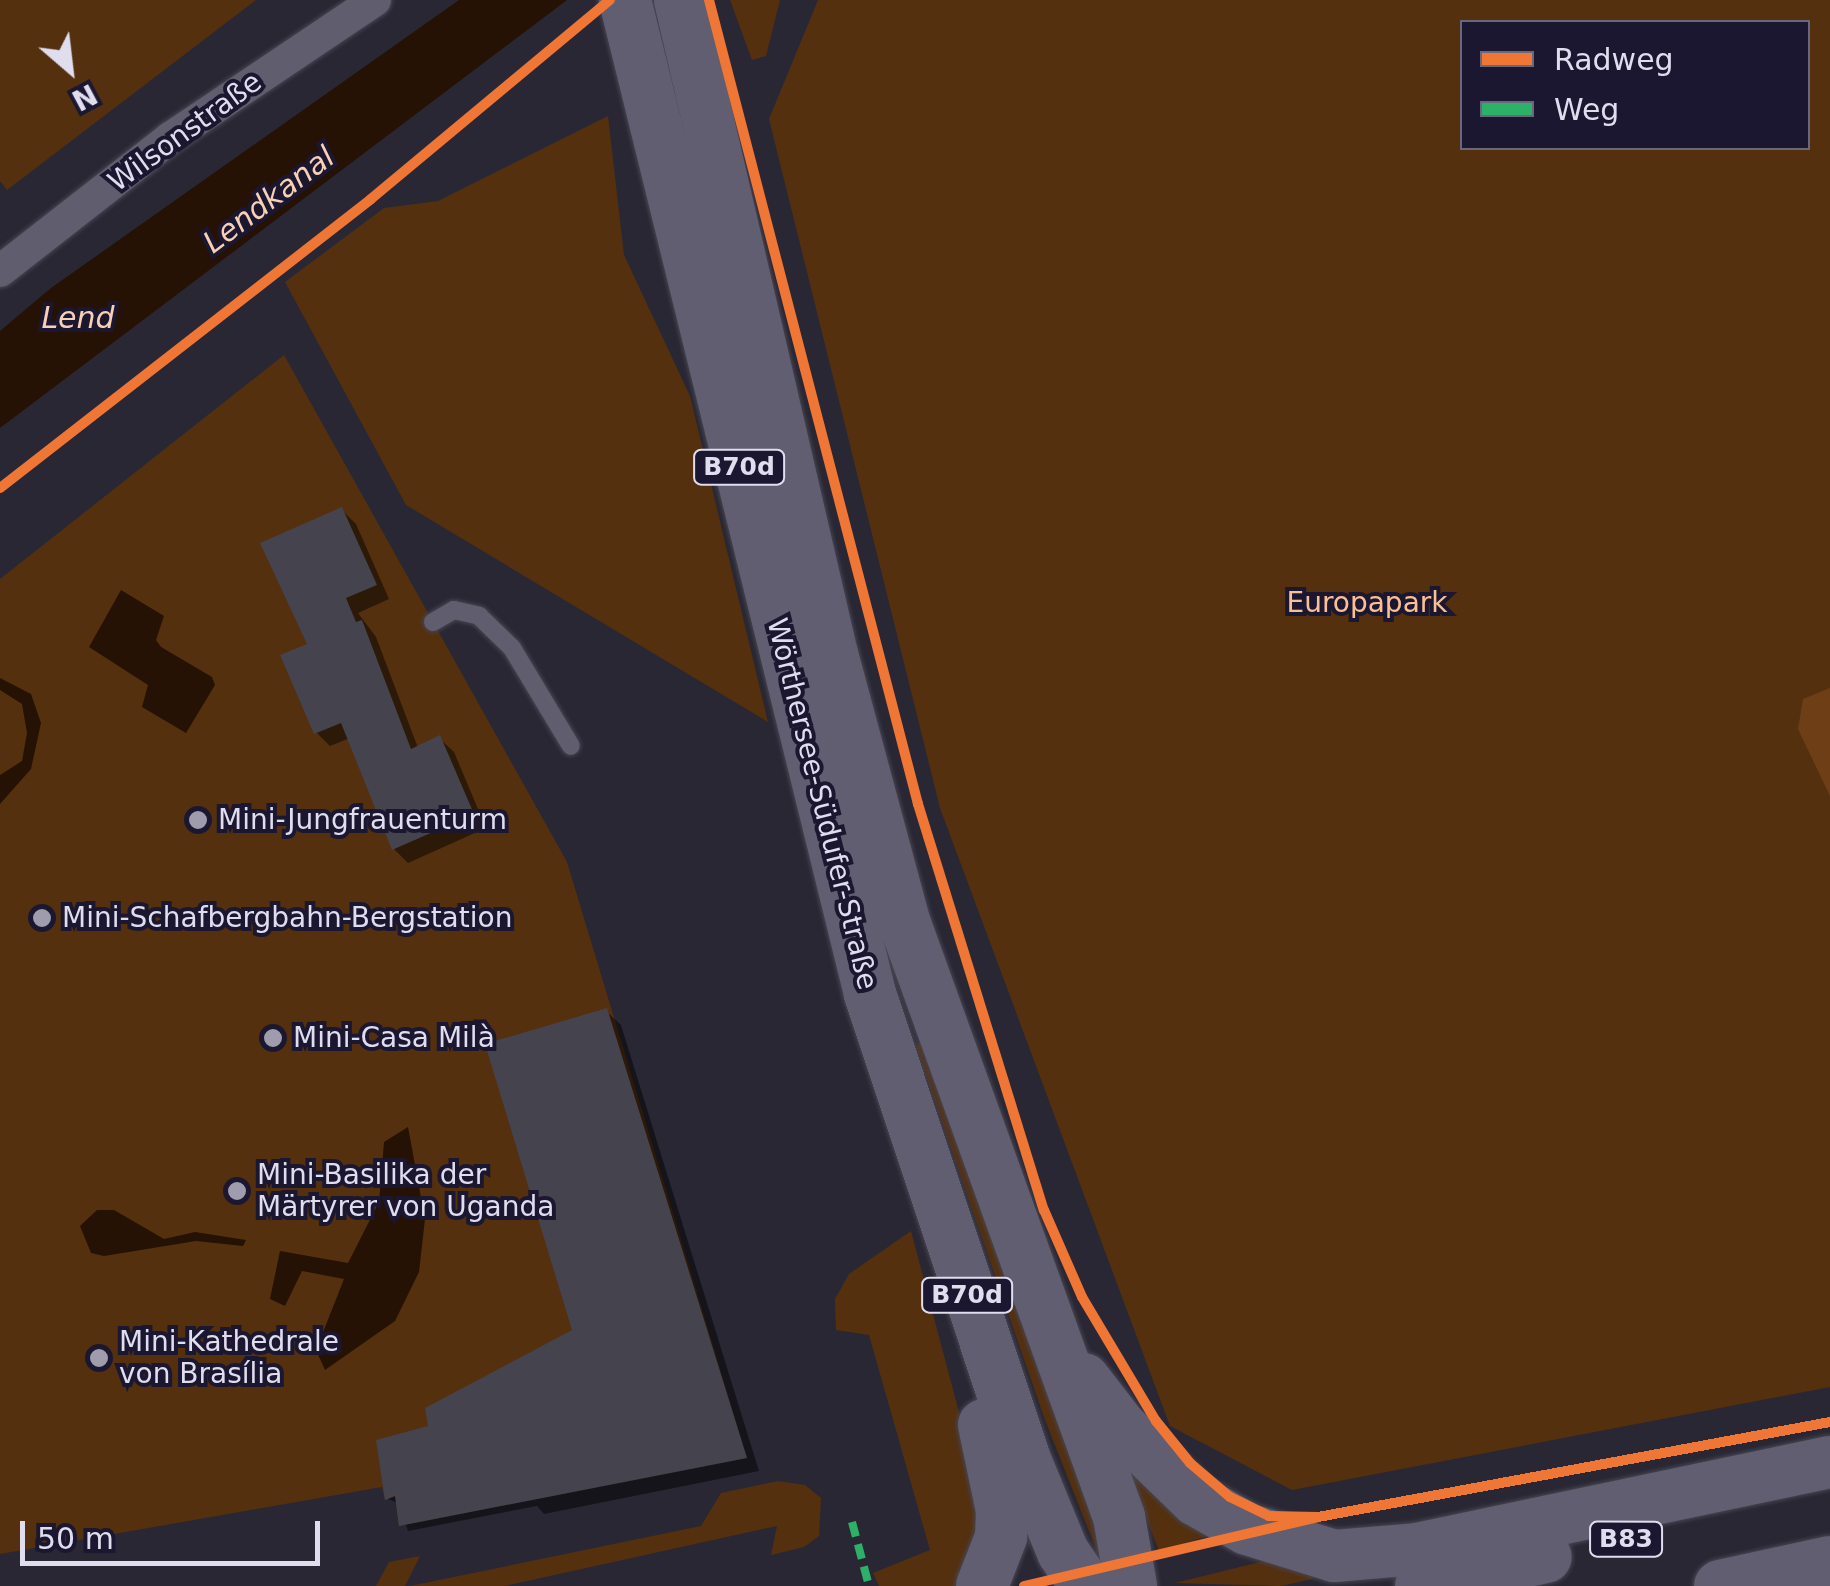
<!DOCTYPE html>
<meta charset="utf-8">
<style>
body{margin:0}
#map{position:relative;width:1830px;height:1586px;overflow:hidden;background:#292734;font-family:"DejaVu Sans",sans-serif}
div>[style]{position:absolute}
.green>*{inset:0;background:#54300f}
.forest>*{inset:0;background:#6e3f17}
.water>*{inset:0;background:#261205}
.shadow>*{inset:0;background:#0007}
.building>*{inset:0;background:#45434e}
.roads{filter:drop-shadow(0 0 2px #474551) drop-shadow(0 0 2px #474551)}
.lane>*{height:18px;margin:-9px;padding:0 9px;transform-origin:9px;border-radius:9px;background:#605e6e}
.street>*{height:32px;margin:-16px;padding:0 16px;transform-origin:16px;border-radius:16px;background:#605e6e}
.primary>*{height:52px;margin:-26px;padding:0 26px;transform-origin:26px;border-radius:26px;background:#605e70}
.quiet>*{height:8px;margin-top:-4px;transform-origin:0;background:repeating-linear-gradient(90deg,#2db169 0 15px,transparent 0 23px)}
.cycleway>*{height:10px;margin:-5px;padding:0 5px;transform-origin:5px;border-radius:5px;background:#f07635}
.dots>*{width:28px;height:28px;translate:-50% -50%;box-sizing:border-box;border:5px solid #1c1730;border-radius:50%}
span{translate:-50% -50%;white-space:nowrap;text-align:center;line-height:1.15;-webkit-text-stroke:8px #1c1730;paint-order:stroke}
.shield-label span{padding:2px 8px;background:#1c1730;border:2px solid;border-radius:8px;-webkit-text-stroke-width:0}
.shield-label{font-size:25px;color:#dfddee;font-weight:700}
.street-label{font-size:28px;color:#dfddee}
.park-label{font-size:28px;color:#fabf93}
.poi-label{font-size:28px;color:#dfddee}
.left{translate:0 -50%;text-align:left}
.water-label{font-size:30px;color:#f8d0b3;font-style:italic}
.legend{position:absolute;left:1460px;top:20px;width:350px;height:130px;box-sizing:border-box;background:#1c1730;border:2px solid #6a667c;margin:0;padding:12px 18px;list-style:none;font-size:30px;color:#dfddee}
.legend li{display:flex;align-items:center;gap:20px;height:50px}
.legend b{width:50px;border:2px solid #6a667c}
.north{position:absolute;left:20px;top:20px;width:100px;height:100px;-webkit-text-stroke:8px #1c1730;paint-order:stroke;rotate:152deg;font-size:28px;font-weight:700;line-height:40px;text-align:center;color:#dfddee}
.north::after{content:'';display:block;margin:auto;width:35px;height:45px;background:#dfddee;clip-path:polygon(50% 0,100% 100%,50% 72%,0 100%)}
.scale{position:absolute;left:20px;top:1521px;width:300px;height:45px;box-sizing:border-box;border:5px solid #dfddee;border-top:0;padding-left:12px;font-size:30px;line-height:35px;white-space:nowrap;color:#dfddee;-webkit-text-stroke:8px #1c1730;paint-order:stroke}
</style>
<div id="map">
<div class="green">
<div style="clip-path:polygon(0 0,256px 0,7px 190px,0 181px)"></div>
<div style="clip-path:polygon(730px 0,780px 0,766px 56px,752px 60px)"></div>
<div style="clip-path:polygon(evenodd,818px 0,1830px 0,1830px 1387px,1292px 1490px,1170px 1426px,940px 808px,769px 119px,818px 0,1462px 22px,1808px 22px,1808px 148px,1462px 148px,1462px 22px)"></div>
<div style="clip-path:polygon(608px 116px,624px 255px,690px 396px,768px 722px,406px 505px,285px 282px,384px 208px,438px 201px)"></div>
<div style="clip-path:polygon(284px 355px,567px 862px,747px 1458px,399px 1526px,395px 1497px,385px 1500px,382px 1487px,0 1554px,0 579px)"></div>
<div style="clip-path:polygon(921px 1039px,1115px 1559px,1102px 1564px,1045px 1420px,916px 1047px)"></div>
<div style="clip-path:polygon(911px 1231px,983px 1503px,964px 1586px,879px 1586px,873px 1573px,930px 1550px,869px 1335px,836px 1330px,835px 1299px,849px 1274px)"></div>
<div style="clip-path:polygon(1120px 1451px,1218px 1533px,1159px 1551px)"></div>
<div style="clip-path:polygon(778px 1481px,805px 1485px,821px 1498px,819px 1536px,804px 1547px,771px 1555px,777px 1526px,505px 1586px,410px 1586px,701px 1526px,721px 1493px)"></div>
<div style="clip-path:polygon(420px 1556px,405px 1586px,376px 1586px,389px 1562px)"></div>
<div style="clip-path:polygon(1276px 1558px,1344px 1572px,1281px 1586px,1175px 1583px)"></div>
</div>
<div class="forest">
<div style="clip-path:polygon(1830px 688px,1830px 796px,1798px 729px,1803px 699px)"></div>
</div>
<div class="water">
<div style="clip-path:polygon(459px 0,567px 0,0 428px,0 331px,51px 288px)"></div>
<div style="clip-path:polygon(121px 590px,164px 616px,156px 640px,161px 647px,212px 677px,215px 685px,186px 733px,142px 707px,148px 685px,89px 647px)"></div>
<div style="clip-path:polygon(0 678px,31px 694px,41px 723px,31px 769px,0 804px,0 775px,22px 761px,27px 733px,22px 704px,0 690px)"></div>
<div style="clip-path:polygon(408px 1127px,425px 1219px,419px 1272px,395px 1321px,325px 1370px,316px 1350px,344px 1279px,302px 1271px,285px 1306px,270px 1299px,280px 1251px,348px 1263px,379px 1202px,384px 1142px)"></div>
<div style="clip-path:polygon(97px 1210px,114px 1210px,164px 1239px,195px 1232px,246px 1240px,243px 1246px,196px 1241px,104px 1256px,91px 1253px,80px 1226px)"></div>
</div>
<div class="shadow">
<div style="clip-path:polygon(342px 510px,356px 524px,389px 599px,358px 613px,376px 637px,418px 748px,439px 738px,454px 752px,486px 828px,408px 863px,394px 849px,350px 738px,330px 746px,316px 732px,310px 645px)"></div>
<div style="clip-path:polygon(606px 1011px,621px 1025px,759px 1471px,544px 1514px,537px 1506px,408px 1531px,398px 1503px,388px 1499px,431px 1428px,575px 1331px)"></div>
</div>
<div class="building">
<div style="clip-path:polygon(342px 507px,377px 585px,346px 598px,356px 622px,362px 620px,411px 749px,440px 735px,474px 814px,392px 850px,341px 723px,314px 734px,280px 655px,307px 644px,260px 543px)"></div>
<div style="clip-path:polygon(607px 1008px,747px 1458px,399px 1526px,395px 1496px,385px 1500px,376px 1440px,428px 1426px,425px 1408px,572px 1330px,485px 1044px)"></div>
</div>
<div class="roads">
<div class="lane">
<div style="left:433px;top:622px;width:24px;rotate:-30deg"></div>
<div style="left:454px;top:610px;width:26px;rotate:13deg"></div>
<div style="left:479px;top:616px;width:46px;rotate:44.1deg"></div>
<div style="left:512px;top:648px;width:114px;rotate:59deg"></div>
</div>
<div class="street">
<div style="left:0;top:271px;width:216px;rotate:-38deg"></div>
<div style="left:170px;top:138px;width:247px;rotate:-33.9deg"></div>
</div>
<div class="primary">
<div style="left:625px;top:0;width:1024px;rotate:76.15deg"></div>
<div style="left:870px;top:994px;width:486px;rotate:71.6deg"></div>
<div style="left:1023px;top:1455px;width:105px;rotate:67.6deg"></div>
<div style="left:1063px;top:1552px;width:41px;rotate:55.9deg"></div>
<div style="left:680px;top:0;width:671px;rotate:76.92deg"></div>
<div style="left:832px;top:654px;width:277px;rotate:74.9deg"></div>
<div style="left:904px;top:921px;width:634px;rotate:70.16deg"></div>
<div style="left:1119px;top:1517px;width:70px;rotate:80.1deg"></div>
<div style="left:1084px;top:1379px;width:61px;rotate:52.4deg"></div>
<div style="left:1121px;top:1427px;width:105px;rotate:44.2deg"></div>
<div style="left:1196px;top:1500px;width:59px;rotate:29.6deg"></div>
<div style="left:1247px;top:1529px;width:91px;rotate:17.2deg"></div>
<div style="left:1334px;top:1556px;width:83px;rotate:-4.8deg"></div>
<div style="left:1417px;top:1549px;width:422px;rotate:-11.9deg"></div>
<div style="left:982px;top:1586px;width:53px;rotate:-68.8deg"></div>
<div style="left:1001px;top:1537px;width:26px;rotate:-88deg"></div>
<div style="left:1002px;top:1511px;width:88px;rotate:-101.8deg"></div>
<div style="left:1421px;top:1586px;width:128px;rotate:-13.1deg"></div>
<div style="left:1720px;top:1586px;width:113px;rotate:-12.3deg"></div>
</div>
</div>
<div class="quiet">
<div style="left:852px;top:1522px;width:66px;rotate:75.1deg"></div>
</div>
<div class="cycleway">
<div style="left:709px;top:0;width:831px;rotate:75.43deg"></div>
<div style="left:918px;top:804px;width:425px;rotate:72.8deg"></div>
<div style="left:1044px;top:1210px;width:95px;rotate:66.4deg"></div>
<div style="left:1082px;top:1297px;width:144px;rotate:59.2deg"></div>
<div style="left:1156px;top:1421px;width:54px;rotate:51deg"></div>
<div style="left:1190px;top:1463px;width:52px;rotate:40.4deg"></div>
<div style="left:1230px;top:1497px;width:43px;rotate:26deg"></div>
<div style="left:1269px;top:1516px;width:49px;rotate:1.2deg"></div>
<div style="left:0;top:488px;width:470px;rotate:-37.9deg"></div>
<div style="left:371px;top:199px;width:311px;rotate:-39.8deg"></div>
<div style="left:1024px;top:1586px;width:302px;rotate:-13.2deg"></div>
<div style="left:1318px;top:1517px;width:521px;rotate:-10.51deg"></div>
</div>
<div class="dots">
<div style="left:198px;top:820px;background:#9f9dad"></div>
<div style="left:42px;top:918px;background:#9f9dad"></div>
<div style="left:273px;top:1038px;background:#9f9dad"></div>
<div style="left:237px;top:1191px;background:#9f9dad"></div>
<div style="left:99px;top:1358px;background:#9f9dad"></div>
</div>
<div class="shield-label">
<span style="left:739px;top:467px">B70d</span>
<span style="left:967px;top:1295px">B70d</span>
<span style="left:1626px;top:1539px">B83</span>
</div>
<div class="street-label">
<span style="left:185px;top:132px;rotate:-36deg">Wilsonstraße</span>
<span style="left:822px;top:804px;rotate:76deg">Wörthersee-Südufer-Straße</span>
</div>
<div class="park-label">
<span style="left:1367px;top:603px">Europapark</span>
</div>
<div class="poi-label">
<span class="left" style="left:218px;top:820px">Mini-Jungfrauenturm</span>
<span class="left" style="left:62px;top:918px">Mini-Schafbergbahn-Bergstation</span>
<span class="left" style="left:293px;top:1038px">Mini-Casa Milà</span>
<span class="left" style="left:257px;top:1191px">Mini-Basilika der<br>Märtyrer von Uganda</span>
<span class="left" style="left:119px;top:1358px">Mini-Kathedrale<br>von Brasília</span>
</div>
<div class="water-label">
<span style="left:269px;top:200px;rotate:-37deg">Lendkanal</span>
<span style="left:78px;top:318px">Lend</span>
</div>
<ul class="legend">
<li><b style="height:12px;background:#f07635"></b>Radweg</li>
<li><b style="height:12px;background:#2db169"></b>Weg</li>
</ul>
<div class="north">N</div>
<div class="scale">50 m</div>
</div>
